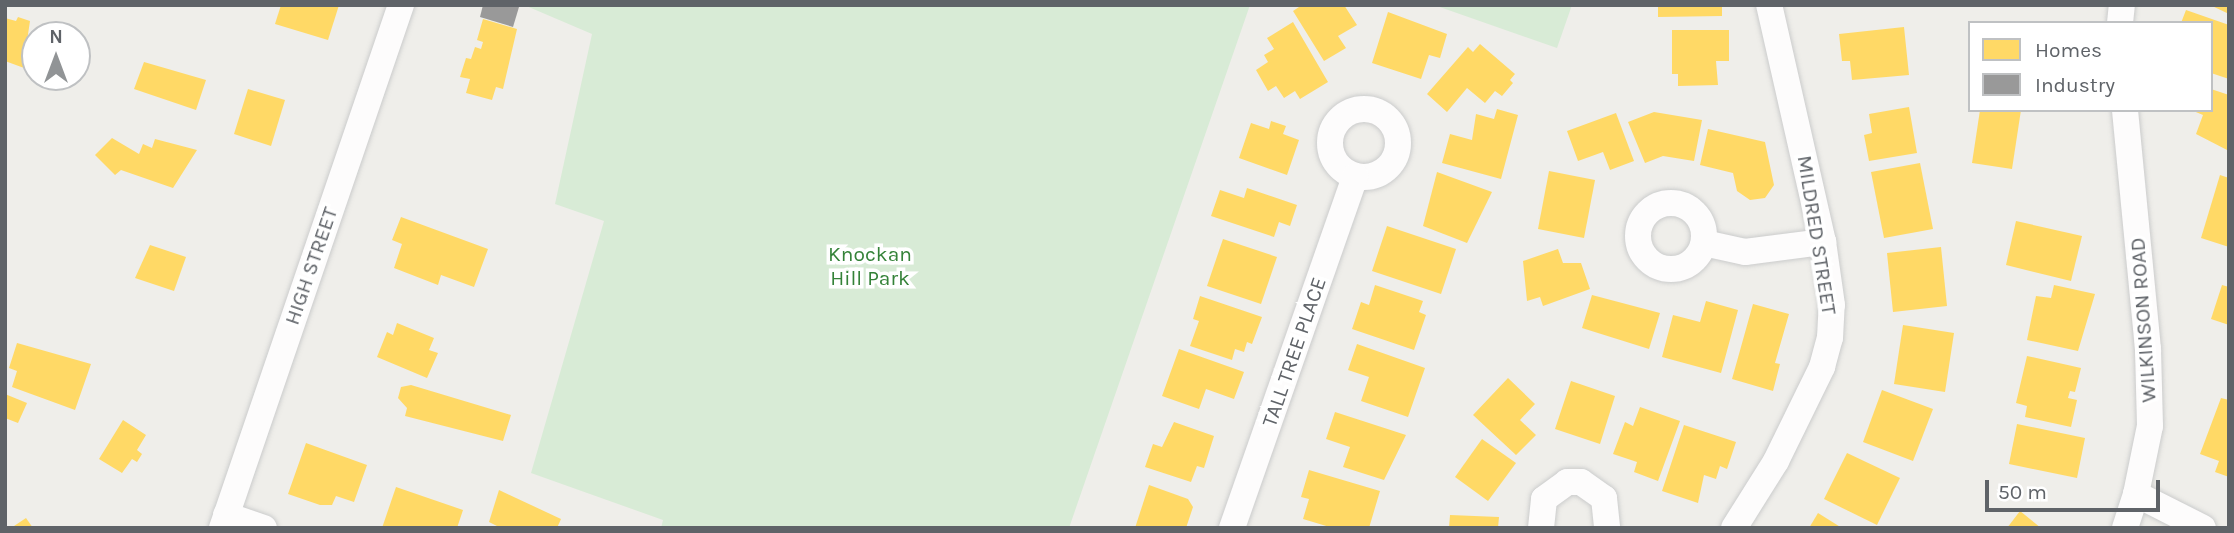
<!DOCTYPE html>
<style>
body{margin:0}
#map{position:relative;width:2234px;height:533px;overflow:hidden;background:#efeeea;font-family:Karla,sans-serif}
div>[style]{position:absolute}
.green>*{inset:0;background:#d8ebd6}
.homes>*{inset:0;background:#ffd966}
.industry>*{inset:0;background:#999}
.roads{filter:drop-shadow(0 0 2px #cbcccc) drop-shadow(0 0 2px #cbcccc)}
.minor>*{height:26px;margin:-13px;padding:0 13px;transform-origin:13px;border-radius:13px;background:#fdfcfc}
.minor>.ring{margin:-13px;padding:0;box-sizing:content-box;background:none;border:26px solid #fdfcfc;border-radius:50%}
span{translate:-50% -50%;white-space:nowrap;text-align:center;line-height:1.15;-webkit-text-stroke:7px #fff;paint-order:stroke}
.street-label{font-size:21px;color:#5f6368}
.park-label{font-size:21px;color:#348238}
.frame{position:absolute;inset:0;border:7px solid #5f6368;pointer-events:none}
.legend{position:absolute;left:1968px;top:21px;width:245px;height:91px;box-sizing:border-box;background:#fff;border:2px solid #bfc1c3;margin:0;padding:9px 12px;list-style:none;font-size:21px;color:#5f6368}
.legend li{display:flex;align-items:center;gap:14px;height:35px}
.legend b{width:35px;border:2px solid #bfc1c3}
.north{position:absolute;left:21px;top:21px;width:70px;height:70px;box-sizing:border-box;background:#fff;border:2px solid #bfc1c3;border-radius:50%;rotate:0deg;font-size:19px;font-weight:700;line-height:28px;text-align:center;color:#5f6368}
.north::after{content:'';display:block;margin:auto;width:24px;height:32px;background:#919496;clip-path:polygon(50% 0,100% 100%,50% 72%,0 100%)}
.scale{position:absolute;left:1985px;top:480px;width:175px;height:32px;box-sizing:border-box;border:4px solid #5f6368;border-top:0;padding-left:9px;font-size:21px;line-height:24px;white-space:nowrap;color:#5f6368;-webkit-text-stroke:5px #fff;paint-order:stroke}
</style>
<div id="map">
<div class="green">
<div style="clip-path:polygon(524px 5px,1250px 5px,1069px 528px,661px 528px,663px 520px,531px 473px,604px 221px,555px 204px,592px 34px)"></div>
<div style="clip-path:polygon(1434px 5px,1572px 5px,1557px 48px)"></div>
</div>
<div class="homes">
<div style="clip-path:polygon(281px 5px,339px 5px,328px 40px,275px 24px)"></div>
<div style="clip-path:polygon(1302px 5px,1344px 5px,1357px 25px,1338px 36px,1346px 48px,1324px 61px,1293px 11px)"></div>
<div style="clip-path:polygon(1658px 5px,1722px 5px,1722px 16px,1658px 17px)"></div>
<div style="clip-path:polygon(2210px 5px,2229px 5px,2229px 14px)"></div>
<div style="clip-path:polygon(2186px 10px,2229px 25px,2229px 79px,2211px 73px,2211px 23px,2181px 23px)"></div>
<div style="clip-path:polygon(1388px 12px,1447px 34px,1440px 58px,1429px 55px,1421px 79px,1372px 63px)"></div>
<div style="clip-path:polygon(18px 17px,30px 21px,27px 41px,35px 44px,35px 72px,5px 61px,5px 18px,16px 21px)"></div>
<div style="clip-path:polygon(483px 19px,517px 29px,503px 89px,496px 87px,492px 100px,466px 93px,470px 79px,460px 77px,466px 58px,471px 59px,475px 47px,481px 49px,483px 42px,477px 40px)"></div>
<div style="clip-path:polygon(1293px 22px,1328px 82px,1300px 99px,1295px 91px,1284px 98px,1276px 86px,1268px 91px,1256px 70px,1268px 62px,1264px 55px,1274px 49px,1267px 38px)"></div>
<div style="clip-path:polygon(1904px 27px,1909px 75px,1852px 80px,1850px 61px,1842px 61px,1839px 34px)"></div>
<div style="clip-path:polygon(1672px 30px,1729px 30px,1729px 61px,1716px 61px,1718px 85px,1678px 86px,1678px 74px,1672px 74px)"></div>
<div style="clip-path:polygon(1480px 44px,1515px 74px,1510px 80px,1513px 83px,1502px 96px,1495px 91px,1485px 103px,1467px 88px,1447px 112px,1427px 94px,1468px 47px,1473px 52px)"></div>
<div style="clip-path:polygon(144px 62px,206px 80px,196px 110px,134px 89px)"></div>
<div style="clip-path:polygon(248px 89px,285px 100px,271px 146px,234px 134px)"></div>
<div style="clip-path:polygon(2211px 89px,2229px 95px,2229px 151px,2196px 134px,2203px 115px,2191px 110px,2211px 110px)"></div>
<div style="clip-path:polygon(1909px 107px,1917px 153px,1869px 161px,1864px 135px,1872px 133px,1869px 114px)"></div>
<div style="clip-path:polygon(1497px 109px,1518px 115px,1501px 179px,1442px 163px,1450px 134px,1472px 140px,1476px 114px,1494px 119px)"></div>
<div style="clip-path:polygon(1980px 110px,2021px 110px,2012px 169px,1972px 163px)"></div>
<div style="clip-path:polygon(1654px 112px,1702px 120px,1694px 161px,1663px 156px,1645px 163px,1628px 122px)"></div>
<div style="clip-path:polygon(1616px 113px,1634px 161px,1610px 170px,1603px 152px,1578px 161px,1567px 131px)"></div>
<div style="clip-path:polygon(1271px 121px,1286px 126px,1283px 134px,1299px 140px,1287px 175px,1239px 158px,1251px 123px,1269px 129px)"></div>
<div style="clip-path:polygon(1708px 129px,1765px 142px,1774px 185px,1765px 198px,1750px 200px,1737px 191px,1733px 173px,1700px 165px)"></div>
<div style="clip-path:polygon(112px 138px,139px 154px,143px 144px,152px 148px,155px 139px,197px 150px,173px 188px,121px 170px,115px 175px,95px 155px)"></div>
<div style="clip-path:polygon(1920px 163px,1933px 229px,1884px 238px,1871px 172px)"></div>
<div style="clip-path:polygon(1549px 171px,1595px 180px,1584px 238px,1538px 229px)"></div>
<div style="clip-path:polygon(1437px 172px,1492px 192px,1467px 243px,1423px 226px)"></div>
<div style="clip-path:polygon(2220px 175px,2229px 178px,2229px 247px,2201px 238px)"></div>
<div style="clip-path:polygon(1247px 188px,1297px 205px,1290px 226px,1279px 222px,1274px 237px,1211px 216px,1220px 190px,1244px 198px)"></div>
<div style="clip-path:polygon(401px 217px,488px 249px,474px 287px,441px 275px,438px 285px,394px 268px,402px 244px,392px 240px)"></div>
<div style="clip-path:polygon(2016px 221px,2082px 236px,2071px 281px,2006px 265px)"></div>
<div style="clip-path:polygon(1387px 226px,1456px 249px,1441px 294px,1372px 271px)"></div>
<div style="clip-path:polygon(1223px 239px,1277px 257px,1261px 304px,1207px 286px)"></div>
<div style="clip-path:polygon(150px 245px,186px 257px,174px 291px,135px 278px)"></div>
<div style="clip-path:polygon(1941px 247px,1947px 306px,1893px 312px,1887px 253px)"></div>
<div style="clip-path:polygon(1558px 249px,1563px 263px,1581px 263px,1590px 289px,1543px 306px,1540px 297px,1527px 301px,1523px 261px)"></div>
<div style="clip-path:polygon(1375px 285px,1423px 301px,1419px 312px,1426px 315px,1414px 350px,1352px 329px,1361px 302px,1369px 305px)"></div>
<div style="clip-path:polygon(2054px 285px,2095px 294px,2078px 351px,2027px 340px,2036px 296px,2051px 298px)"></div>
<div style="clip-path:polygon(2222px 285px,2229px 287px,2229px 325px,2211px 319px)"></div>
<div style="clip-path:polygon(1592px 295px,1660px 313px,1649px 349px,1582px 328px)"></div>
<div style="clip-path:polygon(1200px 296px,1262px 317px,1252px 344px,1247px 342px,1244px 352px,1235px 349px,1232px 360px,1190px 346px,1199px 321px,1193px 319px)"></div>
<div style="clip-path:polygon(1706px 301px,1738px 310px,1721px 373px,1662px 357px,1673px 315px,1700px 322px)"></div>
<div style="clip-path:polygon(1753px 304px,1789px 314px,1775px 363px,1780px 364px,1773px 391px,1732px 379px)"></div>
<div style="clip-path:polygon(397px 323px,434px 338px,429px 350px,438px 353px,427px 378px,377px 357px,387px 332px,393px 335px)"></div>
<div style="clip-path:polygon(1903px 325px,1954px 333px,1945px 392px,1894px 384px)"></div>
<div style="clip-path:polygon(17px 343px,91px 364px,75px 410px,12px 387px,17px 371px,9px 368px)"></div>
<div style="clip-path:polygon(1357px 344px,1425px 368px,1408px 417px,1361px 401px,1369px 377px,1348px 370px)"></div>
<div style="clip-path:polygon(1179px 349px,1244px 372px,1234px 399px,1206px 389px,1199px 409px,1162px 396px)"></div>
<div style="clip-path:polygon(2027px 356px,2081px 368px,2075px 392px,2070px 391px,2068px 398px,2077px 400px,2071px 427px,2025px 417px,2027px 406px,2016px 403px)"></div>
<div style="clip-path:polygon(1508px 378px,1535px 404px,1520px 420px,1536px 435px,1516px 455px,1473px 415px)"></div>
<div style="clip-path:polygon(1571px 381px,1615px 396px,1600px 444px,1555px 429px)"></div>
<div style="clip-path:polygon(411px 385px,511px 415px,503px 441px,405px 416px,407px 408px,398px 398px,401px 387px)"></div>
<div style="clip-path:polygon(1882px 390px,1933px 409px,1913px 461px,1863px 442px)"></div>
<div style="clip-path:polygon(5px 394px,27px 403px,18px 423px,5px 418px)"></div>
<div style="clip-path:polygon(2221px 398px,2229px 400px,2229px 477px,2215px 472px,2219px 461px,2200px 454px)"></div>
<div style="clip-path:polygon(1640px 407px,1680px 421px,1658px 481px,1634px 472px,1637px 462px,1613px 454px,1625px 422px,1633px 426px)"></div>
<div style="clip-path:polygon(1335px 412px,1406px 435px,1384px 480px,1343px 467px,1350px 447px,1326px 439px)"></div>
<div style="clip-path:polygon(123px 420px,146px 435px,137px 450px,142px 454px,137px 462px,132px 459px,122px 473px,99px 459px)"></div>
<div style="clip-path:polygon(1174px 422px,1214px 436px,1204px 468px,1197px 466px,1191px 482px,1145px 467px,1153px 444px,1162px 447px)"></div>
<div style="clip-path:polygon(2017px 424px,2085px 438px,2077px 478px,2009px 464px)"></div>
<div style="clip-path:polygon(1684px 425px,1736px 442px,1727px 469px,1720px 466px,1716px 479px,1704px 475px,1698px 503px,1662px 491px)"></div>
<div style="clip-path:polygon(1482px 439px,1516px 463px,1488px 501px,1455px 477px)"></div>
<div style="clip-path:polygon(306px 443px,367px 465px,354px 502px,336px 496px,332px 505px,320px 505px,288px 494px)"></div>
<div style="clip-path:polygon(1847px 453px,1900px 478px,1877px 525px,1824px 499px)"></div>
<div style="clip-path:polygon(1309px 470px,1380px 491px,1369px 528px,1333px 528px,1303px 519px,1309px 499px,1301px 497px)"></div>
<div style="clip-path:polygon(1149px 485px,1188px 499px,1193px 507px,1186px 528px,1135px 528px)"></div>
<div style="clip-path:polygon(396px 487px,463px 510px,457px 528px,382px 528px)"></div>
<div style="clip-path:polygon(499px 490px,561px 519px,557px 528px,501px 528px,489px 522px)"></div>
<div style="clip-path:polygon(2020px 511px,2041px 528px,2007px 528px)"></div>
<div style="clip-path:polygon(1818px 513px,1842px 528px,1809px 528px)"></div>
<div style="clip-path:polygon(1450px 515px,1499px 517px,1498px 528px,1449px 528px)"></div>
<div style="clip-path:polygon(26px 518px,33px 528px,11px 528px)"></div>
</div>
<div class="industry">
<div style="clip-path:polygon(483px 5px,519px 7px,513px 27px,480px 17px)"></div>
</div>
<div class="roads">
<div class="minor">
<div style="left:2120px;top:23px;width:18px;rotate:-84deg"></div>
<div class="ring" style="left:1330px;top:109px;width:42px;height:42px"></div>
<div class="ring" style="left:1638px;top:203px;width:40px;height:40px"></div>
<div style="left:1704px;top:243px;width:42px;rotate:12.4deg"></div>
<div style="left:1745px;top:252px;width:79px;rotate:-7.3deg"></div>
<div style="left:2136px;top:494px;width:75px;rotate:26.9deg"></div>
<div style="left:226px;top:515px;width:40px;rotate:18.9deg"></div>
<div style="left:222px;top:528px;width:553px;rotate:-71.11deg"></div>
<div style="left:1232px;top:528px;width:373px;rotate:-70.7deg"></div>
<div style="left:1541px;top:528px;width:29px;rotate:-84deg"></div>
<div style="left:1544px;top:499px;width:29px;rotate:-36deg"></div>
<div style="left:1567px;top:482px;width:14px"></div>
<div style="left:1581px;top:482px;width:28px;rotate:35deg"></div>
<div style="left:1604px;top:498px;width:30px;rotate:84deg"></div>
<div style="left:1734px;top:528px;width:79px;rotate:-57.9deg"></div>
<div style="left:1776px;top:461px;width:105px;rotate:-63.9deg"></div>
<div style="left:1822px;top:367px;width:30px;rotate:-75deg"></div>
<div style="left:1830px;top:338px;width:33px;rotate:-87deg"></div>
<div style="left:1832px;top:305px;width:64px;rotate:-98.1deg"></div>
<div style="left:1823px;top:242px;width:243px;rotate:-102.8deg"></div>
<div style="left:2125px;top:528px;width:36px;rotate:-72deg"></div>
<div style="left:2136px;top:494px;width:69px;rotate:-78.4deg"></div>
<div style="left:2150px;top:426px;width:77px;rotate:-91.5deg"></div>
<div style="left:2148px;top:349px;width:240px;rotate:-95.5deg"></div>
</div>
</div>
<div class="street-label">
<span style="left:1817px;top:235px;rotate:81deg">MILDRED STREET</span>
<span style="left:311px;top:266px;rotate:-71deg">HIGH STREET</span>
<span style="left:2143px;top:320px;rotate:-94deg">WILKINSON ROAD</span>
<span style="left:1294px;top:352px;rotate:-71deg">TALL TREE PLACE</span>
</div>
<div class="park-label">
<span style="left:870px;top:266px">Knockan<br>Hill Park</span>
</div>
<div class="frame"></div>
<ul class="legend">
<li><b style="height:19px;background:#ffd966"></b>Homes</li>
<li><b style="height:19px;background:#999"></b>Industry</li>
</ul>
<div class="north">N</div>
<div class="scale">50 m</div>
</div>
